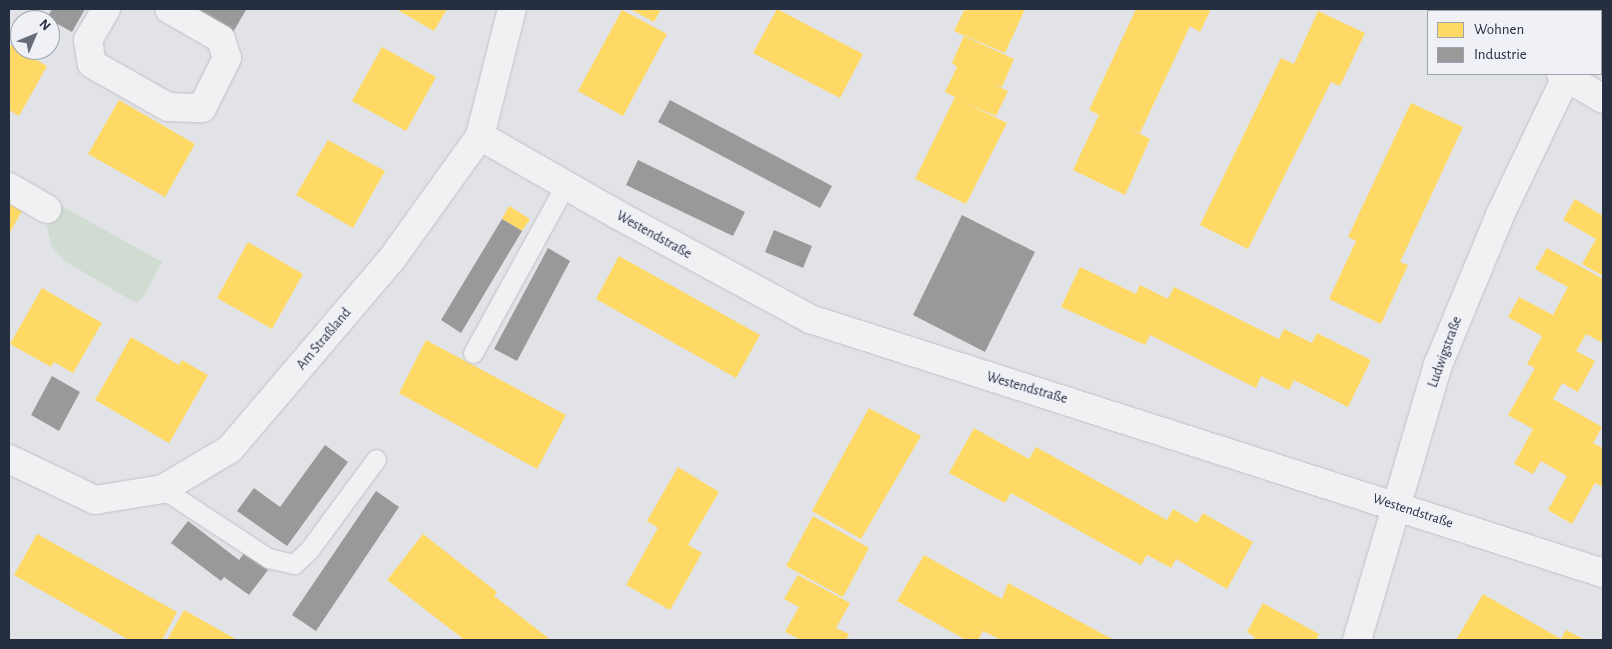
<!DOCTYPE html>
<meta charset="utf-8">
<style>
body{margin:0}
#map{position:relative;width:1612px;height:649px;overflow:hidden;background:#e2e3e7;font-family:"Alegreya Sans",sans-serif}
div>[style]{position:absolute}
.green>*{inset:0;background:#d0dbd1}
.homes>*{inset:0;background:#ffd966}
.industry>*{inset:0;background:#999}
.roads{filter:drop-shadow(0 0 1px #c0c1c5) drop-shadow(0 0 1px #c0c1c5)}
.service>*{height:19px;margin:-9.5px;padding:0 9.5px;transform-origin:9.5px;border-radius:9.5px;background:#f1f1f4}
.minor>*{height:28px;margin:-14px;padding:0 14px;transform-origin:14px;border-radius:14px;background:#f1f1f4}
.tertiary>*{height:28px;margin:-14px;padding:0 14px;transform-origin:14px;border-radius:14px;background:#f1f1f4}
span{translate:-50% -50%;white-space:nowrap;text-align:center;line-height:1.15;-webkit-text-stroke:5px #eff1f7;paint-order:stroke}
.street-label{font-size:14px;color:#262e42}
.frame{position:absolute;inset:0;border:10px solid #262e42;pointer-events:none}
.legend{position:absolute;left:1427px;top:10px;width:175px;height:65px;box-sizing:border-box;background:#eff1f7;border:1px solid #9fa3af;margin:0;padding:6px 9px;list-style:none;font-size:15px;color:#262e42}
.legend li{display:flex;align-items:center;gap:10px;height:25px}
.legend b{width:25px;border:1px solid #9fa3af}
.north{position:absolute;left:10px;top:10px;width:50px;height:50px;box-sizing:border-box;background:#eff1f7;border:1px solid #9fa3af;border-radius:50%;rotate:45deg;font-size:14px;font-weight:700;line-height:20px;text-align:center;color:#262e42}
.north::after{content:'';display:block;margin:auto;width:18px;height:22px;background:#686d7c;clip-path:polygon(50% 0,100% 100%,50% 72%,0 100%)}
</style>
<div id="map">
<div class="green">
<div style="clip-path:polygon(53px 201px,162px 262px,144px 296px,136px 303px,66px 262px,52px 248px,47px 228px)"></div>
</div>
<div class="homes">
<div style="clip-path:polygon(396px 9px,447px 9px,434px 31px)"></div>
<div style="clip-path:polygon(630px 9px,661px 9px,654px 22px)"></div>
<div style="clip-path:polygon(777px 9px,863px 54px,840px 98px,753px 53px)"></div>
<div style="clip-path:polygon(965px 9px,1025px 9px,1005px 53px,954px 31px)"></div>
<div style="clip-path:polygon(1136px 9px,1211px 9px,1200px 32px,1190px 26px,1140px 133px,1127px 127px,1150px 139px,1125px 195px,1073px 170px,1099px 115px,1089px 110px)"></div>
<div style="clip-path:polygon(622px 10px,667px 34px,623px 116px,578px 91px)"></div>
<div style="clip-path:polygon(1318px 11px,1365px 33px,1340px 86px,1331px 82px,1248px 249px,1200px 225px,1281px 58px,1294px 64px)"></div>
<div style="clip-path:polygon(964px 36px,1014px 59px,1002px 87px,993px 84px,1008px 91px,996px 116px,966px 103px,1007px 123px,966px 204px,915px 179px,955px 97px,945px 92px,957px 67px,952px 63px)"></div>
<div style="clip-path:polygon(9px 44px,47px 66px,19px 116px,9px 110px)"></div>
<div style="clip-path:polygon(382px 47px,436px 77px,406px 131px,352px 101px)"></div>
<div style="clip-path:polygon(119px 100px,195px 144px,165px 197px,88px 154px)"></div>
<div style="clip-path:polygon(1411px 103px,1463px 127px,1400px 262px,1408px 265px,1381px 324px,1329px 299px,1356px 241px,1348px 237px)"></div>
<div style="clip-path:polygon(328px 140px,385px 171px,353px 228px,296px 195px)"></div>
<div style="clip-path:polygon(9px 194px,26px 204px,9px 234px)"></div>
<div style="clip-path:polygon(1575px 199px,1603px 216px,1603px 276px,1582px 264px,1596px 239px,1563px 220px)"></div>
<div style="clip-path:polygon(509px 206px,530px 219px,522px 231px,502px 219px)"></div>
<div style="clip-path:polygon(248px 242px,303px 274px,272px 329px,217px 298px)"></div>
<div style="clip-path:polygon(1547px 248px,1603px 279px,1603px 343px,1586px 334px,1576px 351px,1595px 361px,1578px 392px,1562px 383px,1553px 399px,1602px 427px,1593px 443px,1603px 448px,1603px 487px,1595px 483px,1572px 524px,1548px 510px,1567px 476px,1541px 461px,1533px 474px,1514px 464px,1533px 429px,1508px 415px,1535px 368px,1527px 364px,1542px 336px,1508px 317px,1519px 297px,1553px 315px,1568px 287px,1535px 269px)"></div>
<div style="clip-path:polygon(619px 256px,760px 335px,736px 378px,596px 299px)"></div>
<div style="clip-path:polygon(1080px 267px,1136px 294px,1140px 285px,1168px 299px,1174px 287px,1279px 339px,1284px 329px,1312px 343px,1317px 333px,1371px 360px,1348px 407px,1294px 380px,1289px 390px,1261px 376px,1256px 388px,1150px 335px,1145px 345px,1061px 307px)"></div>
<div style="clip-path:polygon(42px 288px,102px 323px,73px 373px,54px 362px,51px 367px,10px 344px)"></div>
<div style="clip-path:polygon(131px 337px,179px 365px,182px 360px,208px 375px,169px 443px,95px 400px)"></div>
<div style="clip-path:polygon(426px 340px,566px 415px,537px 469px,399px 393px)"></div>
<div style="clip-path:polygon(869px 408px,921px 436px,861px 539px,812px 511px)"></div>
<div style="clip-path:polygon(974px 428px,1029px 459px,1036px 447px,1167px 520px,1173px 509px,1197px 523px,1203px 513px,1253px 542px,1227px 589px,1176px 559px,1171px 568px,1147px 555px,1141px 565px,1011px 493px,1005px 503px,949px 473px)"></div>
<div style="clip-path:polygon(678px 467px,719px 492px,688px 545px,702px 553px,670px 610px,626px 585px,658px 528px,647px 521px)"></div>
<div style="clip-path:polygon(813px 516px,869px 548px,843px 597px,786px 566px)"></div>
<div style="clip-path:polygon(37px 534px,177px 612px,162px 640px,129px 640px,14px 575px)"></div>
<div style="clip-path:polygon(423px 534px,497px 592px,494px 596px,551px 640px,460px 640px,462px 638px,387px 580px)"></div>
<div style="clip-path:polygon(924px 555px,1002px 599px,1008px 583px,1114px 640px,1001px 640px,983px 631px,978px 640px,966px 640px,897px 601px)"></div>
<div style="clip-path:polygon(798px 575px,850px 603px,836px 628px,849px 634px,846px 640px,801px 640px,785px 632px,799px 607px,784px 599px)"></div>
<div style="clip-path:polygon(1483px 594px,1561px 639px,1566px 630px,1585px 640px,1456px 640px)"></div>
<div style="clip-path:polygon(1263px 603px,1319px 634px,1316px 640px,1253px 640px,1255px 637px,1247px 632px)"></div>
<div style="clip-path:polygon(184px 610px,232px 637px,237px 640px,167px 640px)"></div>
</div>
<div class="industry">
<div style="clip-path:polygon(52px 9px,85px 9px,72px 32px,47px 18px)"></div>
<div style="clip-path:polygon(187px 9px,244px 9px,246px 10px,232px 34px)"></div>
<div style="clip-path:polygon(670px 100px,832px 186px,820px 208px,658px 122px)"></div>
<div style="clip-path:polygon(638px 160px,745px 212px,733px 236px,626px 185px)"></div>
<div style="clip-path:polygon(962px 215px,1035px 252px,985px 352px,913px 315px)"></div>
<div style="clip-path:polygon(502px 219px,522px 231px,461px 333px,441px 320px)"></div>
<div style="clip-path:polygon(774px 230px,812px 246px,803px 268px,765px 252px)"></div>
<div style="clip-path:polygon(548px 248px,570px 261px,517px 361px,494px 349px)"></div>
<div style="clip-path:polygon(52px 376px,80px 392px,59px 431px,31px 415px)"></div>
<div style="clip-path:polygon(325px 445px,348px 462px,287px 546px,237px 511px,254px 488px,280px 507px)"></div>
<div style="clip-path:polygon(376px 491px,399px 507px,316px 631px,292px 615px)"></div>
<div style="clip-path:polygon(188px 521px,239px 560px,245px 552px,268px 570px,249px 595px,224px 577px,221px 581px,171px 543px)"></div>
</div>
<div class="roads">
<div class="service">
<div style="left:473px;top:353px;width:193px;rotate:-61.2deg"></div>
<div style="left:163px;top:489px;width:126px;rotate:33.3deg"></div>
<div style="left:268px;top:558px;width:27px;rotate:13deg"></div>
<div style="left:294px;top:564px;width:21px;rotate:-43deg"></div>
<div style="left:309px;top:550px;width:113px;rotate:-53.6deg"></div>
</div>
<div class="minor">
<div style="left:106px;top:9px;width:36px;rotate:120deg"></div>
<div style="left:88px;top:40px;width:24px;rotate:81deg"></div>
<div style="left:92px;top:64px;width:87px;rotate:29.5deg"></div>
<div style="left:168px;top:107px;width:34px;rotate:2deg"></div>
<div style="left:202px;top:108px;width:56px;rotate:-63.4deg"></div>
<div style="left:227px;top:58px;width:20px;rotate:-108deg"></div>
<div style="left:221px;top:39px;width:60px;rotate:-150deg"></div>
<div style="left:1477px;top:11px;width:2px;rotate:-90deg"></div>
<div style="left:480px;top:136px;width:159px;rotate:29.8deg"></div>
<div style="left:618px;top:215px;width:218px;rotate:28.4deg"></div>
<div style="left:810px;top:319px;width:833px;rotate:17.76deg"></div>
<div style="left:9px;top:187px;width:44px;rotate:30.1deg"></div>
<div style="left:9px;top:459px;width:95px;rotate:25.5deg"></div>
<div style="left:95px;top:500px;width:69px;rotate:-9.2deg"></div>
<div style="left:163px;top:489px;width:78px;rotate:-30.8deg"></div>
<div style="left:230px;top:449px;width:248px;rotate:-49.6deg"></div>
<div style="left:391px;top:260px;width:153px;rotate:-54.3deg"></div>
<div style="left:480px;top:136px;width:131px;rotate:-75.9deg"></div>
<div style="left:1357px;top:640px;width:287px;rotate:-73.6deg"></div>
<div style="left:1438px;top:365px;width:162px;rotate:-67.5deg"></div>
<div style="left:1500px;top:215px;width:153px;rotate:-64.4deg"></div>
</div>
<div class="tertiary">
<div style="left:1458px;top:9px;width:4px;rotate:27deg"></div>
<div style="left:1561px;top:74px;width:49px;rotate:30.8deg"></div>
</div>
</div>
<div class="street-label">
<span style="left:654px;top:235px;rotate:29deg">Westendstraße</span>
<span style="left:324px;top:339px;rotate:-50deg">Am Straßland</span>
<span style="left:1445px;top:352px;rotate:-70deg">Ludwigstraße</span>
<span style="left:1027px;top:388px;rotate:16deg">Westendstraße</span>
<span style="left:1413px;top:511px;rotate:18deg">Westendstraße</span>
</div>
<div class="frame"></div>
<ul class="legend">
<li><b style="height:14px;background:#ffd966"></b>Wohnen</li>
<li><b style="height:14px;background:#999"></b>Industrie</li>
</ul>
<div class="north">N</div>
</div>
